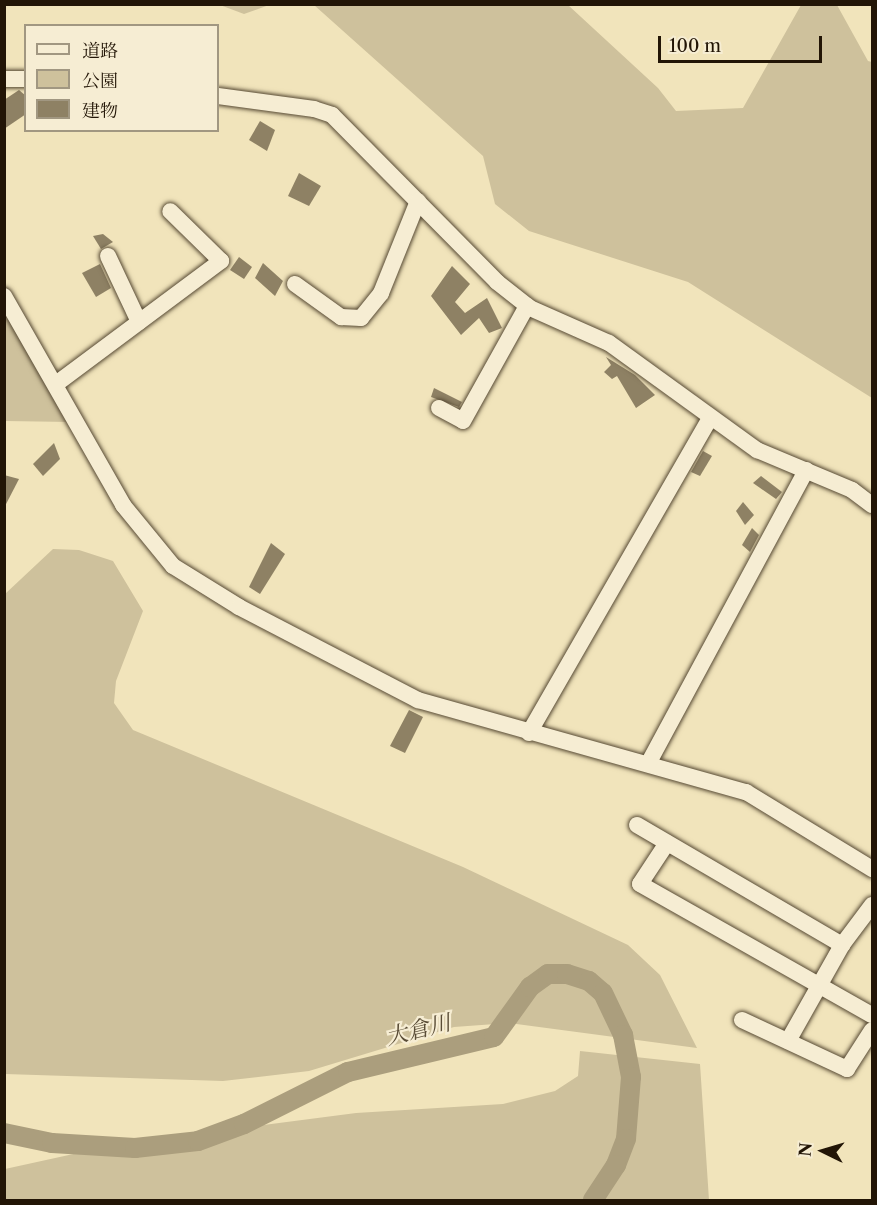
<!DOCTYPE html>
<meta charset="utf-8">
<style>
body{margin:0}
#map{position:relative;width:877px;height:1205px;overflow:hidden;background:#f1e4bb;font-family:"Libre Caslon Text","Noto Serif JP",serif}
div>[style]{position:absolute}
.green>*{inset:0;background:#cec19c}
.river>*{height:20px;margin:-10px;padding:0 10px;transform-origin:10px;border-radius:10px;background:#ab9e7d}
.building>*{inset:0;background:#8e8164}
.roads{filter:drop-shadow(0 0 2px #564933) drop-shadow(0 0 2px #564933)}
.minor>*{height:16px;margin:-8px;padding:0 8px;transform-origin:8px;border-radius:8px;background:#f6edd3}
span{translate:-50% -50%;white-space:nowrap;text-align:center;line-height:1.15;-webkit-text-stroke:4.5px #f6edd3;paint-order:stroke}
.water-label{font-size:22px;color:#594c36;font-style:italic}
.frame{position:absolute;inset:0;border:6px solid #221506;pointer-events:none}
.legend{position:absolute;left:24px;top:24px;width:195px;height:108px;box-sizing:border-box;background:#f6edd3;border:2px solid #a19781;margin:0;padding:8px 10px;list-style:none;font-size:18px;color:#221506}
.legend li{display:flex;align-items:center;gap:12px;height:30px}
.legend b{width:30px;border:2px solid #a19781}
.north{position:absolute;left:793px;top:1121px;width:60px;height:60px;-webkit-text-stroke:4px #f6edd3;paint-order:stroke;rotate:275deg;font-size:16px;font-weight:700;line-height:24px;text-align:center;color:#221506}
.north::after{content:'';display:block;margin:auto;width:21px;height:27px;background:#221506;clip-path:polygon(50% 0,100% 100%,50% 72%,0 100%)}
.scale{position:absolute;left:658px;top:36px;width:164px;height:27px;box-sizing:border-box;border:3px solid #221506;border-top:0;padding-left:8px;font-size:18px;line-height:21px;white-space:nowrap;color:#221506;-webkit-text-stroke:4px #f6edd3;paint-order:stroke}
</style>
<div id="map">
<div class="green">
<div style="clip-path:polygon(220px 5px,269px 5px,244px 14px)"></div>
<div style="clip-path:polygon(314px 5px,568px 5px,658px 88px,676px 111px,743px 108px,801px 5px,837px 5px,868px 61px,872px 62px,872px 398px,688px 282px,529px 231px,495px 204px,483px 156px)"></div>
<div style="clip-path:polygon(4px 306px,71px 422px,5px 421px)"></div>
<div style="clip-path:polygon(53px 549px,79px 550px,113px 561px,143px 611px,116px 681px,114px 703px,133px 730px,463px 867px,628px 945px,660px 975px,697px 1048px,509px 1023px,454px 1027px,309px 1071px,223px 1081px,5px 1074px,5px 594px)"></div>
<div style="clip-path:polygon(580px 1051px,700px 1064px,709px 1200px,5px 1200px,5px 1169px,119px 1144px,356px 1113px,503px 1104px,555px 1091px,578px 1076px)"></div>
</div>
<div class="river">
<div style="left:4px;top:1133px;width:49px;rotate:11.8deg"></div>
<div style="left:52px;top:1143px;width:83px;rotate:3.4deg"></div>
<div style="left:135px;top:1148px;width:63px;rotate:-6.3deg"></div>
<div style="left:198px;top:1141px;width:49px;rotate:-20.3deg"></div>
<div style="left:244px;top:1124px;width:116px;rotate:-26.6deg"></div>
<div style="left:348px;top:1072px;width:150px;rotate:-13.5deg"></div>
<div style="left:494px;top:1037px;width:62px;rotate:-54.2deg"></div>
<div style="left:530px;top:987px;width:22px;rotate:-36deg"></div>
<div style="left:548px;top:974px;width:19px"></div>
<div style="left:567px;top:974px;width:23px;rotate:18deg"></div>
<div style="left:589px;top:981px;width:18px;rotate:41deg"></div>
<div style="left:603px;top:993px;width:47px;rotate:64.5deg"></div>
<div style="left:623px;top:1035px;width:43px;rotate:79.2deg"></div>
<div style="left:631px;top:1077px;width:62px;rotate:94.6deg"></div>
<div style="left:626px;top:1139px;width:28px;rotate:111deg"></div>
<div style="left:616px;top:1165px;width:42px;rotate:123.3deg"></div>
</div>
<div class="building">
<div style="clip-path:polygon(19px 90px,26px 96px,26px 114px,4px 129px,4px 100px)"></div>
<div style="clip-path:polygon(260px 121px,275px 130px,267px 151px,249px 140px)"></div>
<div style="clip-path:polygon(299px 173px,321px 186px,309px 206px,288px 196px)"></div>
<div style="clip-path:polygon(103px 234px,113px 242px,101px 249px,93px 236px)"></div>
<div style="clip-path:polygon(239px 257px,252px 267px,244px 279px,230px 270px)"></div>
<div style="clip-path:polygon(263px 263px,283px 281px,275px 296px,255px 278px)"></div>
<div style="clip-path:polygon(100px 264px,111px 288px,96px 297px,82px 273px)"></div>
<div style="clip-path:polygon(452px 266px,470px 284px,455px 302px,465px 313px,487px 298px,502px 328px,489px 333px,479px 318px,461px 335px,431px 296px)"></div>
<div style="clip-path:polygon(606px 357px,635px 375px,655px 395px,636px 408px,617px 376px,612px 379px,604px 372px,611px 365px)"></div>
<div style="clip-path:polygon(434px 388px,462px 402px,459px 407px,431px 397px)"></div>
<div style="clip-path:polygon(54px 443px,60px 459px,43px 476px,33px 464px)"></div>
<div style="clip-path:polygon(703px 451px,712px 456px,700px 476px,691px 472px)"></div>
<div style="clip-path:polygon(4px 475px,19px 479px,4px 508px)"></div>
<div style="clip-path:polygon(761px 476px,782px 492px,776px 499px,753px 483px)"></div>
<div style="clip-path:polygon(743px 502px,754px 515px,745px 525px,736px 511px)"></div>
<div style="clip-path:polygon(752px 528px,759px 535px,750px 552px,742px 545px)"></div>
<div style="clip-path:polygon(271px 543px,285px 554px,260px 594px,249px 587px)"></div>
<div style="clip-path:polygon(409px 710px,423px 717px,405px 753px,390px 746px)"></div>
</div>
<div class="roads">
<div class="minor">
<div style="left:4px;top:79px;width:22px"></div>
<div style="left:218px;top:96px;width:97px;rotate:7.7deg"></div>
<div style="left:314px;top:109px;width:19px;rotate:18deg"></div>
<div style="left:332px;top:115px;width:235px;rotate:45.3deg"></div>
<div style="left:497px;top:282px;width:42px;rotate:38.2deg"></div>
<div style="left:530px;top:308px;width:86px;rotate:23.9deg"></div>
<div style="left:609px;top:343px;width:183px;rotate:35.9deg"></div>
<div style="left:757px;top:450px;width:103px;rotate:22.8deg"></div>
<div style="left:852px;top:490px;width:25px;rotate:37deg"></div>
<div style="left:108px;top:256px;width:73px;rotate:64.8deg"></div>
<div style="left:295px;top:284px;width:57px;rotate:35.7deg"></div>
<div style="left:341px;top:317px;width:20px;rotate:3deg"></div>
<div style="left:361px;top:318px;width:32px;rotate:-51deg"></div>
<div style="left:381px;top:293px;width:99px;rotate:-68.1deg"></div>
<div style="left:4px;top:296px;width:241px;rotate:60.3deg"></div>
<div style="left:123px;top:505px;width:79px;rotate:50.7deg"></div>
<div style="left:173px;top:566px;width:78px;rotate:31.8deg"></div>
<div style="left:239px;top:607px;width:202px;rotate:27.5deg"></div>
<div style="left:418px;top:700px;width:341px;rotate:15.7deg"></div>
<div style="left:746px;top:792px;width:148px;rotate:31.4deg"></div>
<div style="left:56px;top:384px;width:206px;rotate:-36.7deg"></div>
<div style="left:221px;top:261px;width:71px;rotate:-135.6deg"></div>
<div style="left:439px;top:408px;width:27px;rotate:28deg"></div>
<div style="left:463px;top:421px;width:132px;rotate:-60.9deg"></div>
<div style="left:529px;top:733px;width:363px;rotate:-60.1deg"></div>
<div style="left:648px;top:764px;width:334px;rotate:-61.7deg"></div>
<div style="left:637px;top:825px;width:238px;rotate:30.3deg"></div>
<div style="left:667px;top:843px;width:49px;rotate:123.4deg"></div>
<div style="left:640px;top:884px;width:266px;rotate:29.5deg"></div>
<div style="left:742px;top:1020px;width:116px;rotate:25deg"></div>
<div style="left:847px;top:1069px;width:46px;rotate:-57.3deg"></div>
<div style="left:788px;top:1041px;width:110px;rotate:-60.6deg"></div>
<div style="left:842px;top:945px;width:50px;rotate:-53.1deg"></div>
</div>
</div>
<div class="water-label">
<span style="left:418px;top:1030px;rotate:-14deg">大倉川</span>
</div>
<div class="frame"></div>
<ul class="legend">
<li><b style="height:8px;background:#f6edd3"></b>道路</li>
<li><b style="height:16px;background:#cec19c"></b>公園</li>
<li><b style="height:16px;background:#8e8164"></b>建物</li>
</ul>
<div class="north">N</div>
<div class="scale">100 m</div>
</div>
